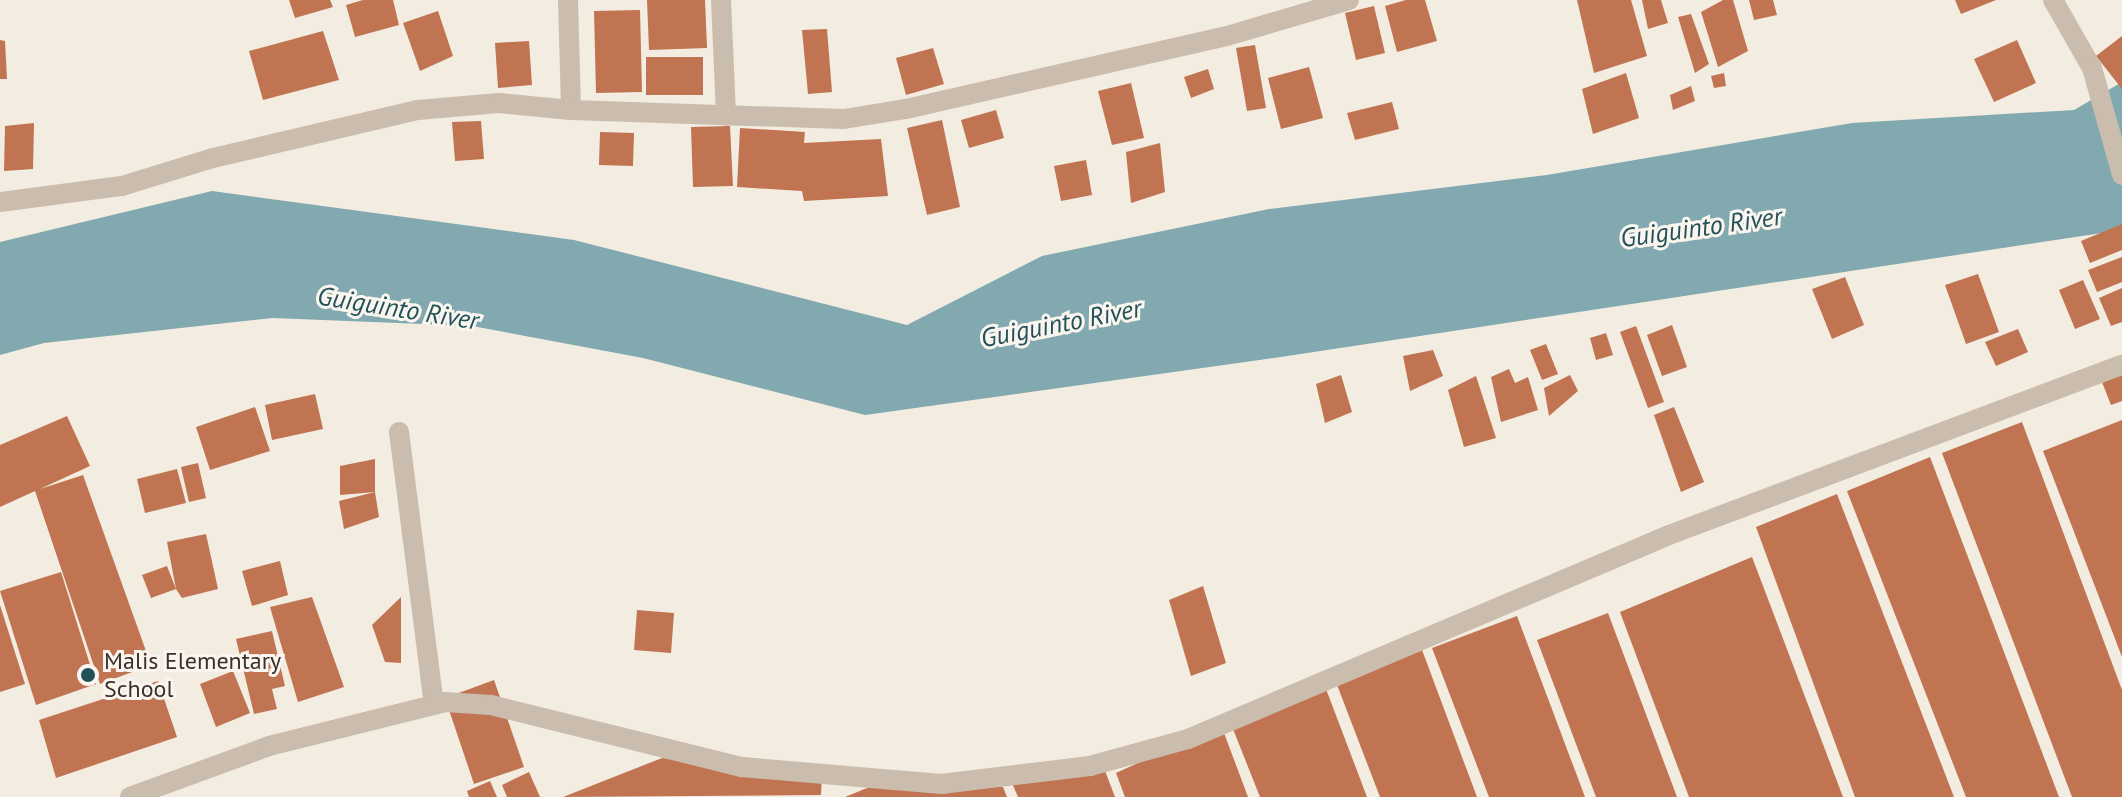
<!DOCTYPE html>
<style>
body{margin:0}
#map{position:relative;width:2122px;height:797px;overflow:hidden;background:#f3ece1;font-family:"PT Sans",sans-serif}
div>[style]{position:absolute}
.water>*{inset:0;background:#81a9af}
.building>*{inset:0;background:#c07451}
.minor>*{height:20px;margin:-10px;padding:0 10px;transform-origin:10px;border-radius:10px;background:#cbbdad}
.dots>*{width:22px;height:22px;translate:-50% -50%;box-sizing:border-box;border:4px solid #faf5ee;border-radius:50%}
span{translate:-50% -50%;white-space:nowrap;text-align:center;line-height:1.15;-webkit-text-stroke:6px #faf5ee;paint-order:stroke}
.poi-label{font-size:24px;color:#39312b}
.left{translate:0 -50%;text-align:left}
.water-label{font-size:26px;color:#225259;font-style:italic}
</style>
<div id="map">
<div class="water">
<div style="clip-path:polygon(2122px 82px,2122px 230px,1274px 358px,865px 415px,643px 358px,472px 326px,273px 318px,44px 343px,0 355px,0 242px,212px 191px,574px 240px,907px 325px,1042px 256px,1269px 209px,1547px 175px,1852px 123px,2074px 110px)"></div>
</div>
<div class="building">
<div style="clip-path:polygon(289px 0,330px 0,333px 7px,295px 18px)"></div>
<div style="clip-path:polygon(363px 0,393px 0,399px 25px,355px 37px,346px 5px)"></div>
<div style="clip-path:polygon(647px 0,705px 0,707px 48px,649px 50px)"></div>
<div style="clip-path:polygon(1406px 0,1425px 0,1437px 41px,1397px 52px,1385px 6px)"></div>
<div style="clip-path:polygon(1577px 0,1631px 0,1647px 56px,1594px 73px)"></div>
<div style="clip-path:polygon(1642px 0,1661px 0,1668px 23px,1648px 29px)"></div>
<div style="clip-path:polygon(1723px 0,1733px 0,1748px 51px,1718px 67px,1701px 12px)"></div>
<div style="clip-path:polygon(1749px 0,1773px 0,1777px 15px,1754px 20px)"></div>
<div style="clip-path:polygon(1955px 0,1996px 0,1961px 14px)"></div>
<div style="clip-path:polygon(1374px 6px,1385px 53px,1356px 60px,1345px 13px)"></div>
<div style="clip-path:polygon(640px 10px,642px 92px,596px 93px,594px 11px)"></div>
<div style="clip-path:polygon(438px 11px,453px 56px,420px 71px,403px 23px)"></div>
<div style="clip-path:polygon(1691px 14px,1709px 64px,1695px 73px,1678px 17px)"></div>
<div style="clip-path:polygon(827px 29px,832px 92px,808px 94px,802px 30px)"></div>
<div style="clip-path:polygon(323px 31px,339px 80px,263px 100px,249px 51px)"></div>
<div style="clip-path:polygon(2122px 36px,2122px 89px,2096px 56px)"></div>
<div style="clip-path:polygon(0 40px,5px 41px,7px 79px,0 79px)"></div>
<div style="clip-path:polygon(2017px 40px,2036px 83px,1994px 102px,1974px 59px)"></div>
<div style="clip-path:polygon(529px 41px,532px 85px,498px 88px,495px 43px)"></div>
<div style="clip-path:polygon(1255px 45px,1266px 108px,1247px 111px,1236px 48px)"></div>
<div style="clip-path:polygon(933px 48px,944px 84px,906px 95px,896px 58px)"></div>
<div style="clip-path:polygon(646px 57px,703px 57px,703px 95px,646px 95px)"></div>
<div style="clip-path:polygon(1309px 67px,1323px 118px,1281px 129px,1268px 78px)"></div>
<div style="clip-path:polygon(1208px 69px,1214px 89px,1191px 98px,1184px 77px)"></div>
<div style="clip-path:polygon(1626px 73px,1639px 118px,1593px 134px,1582px 89px)"></div>
<div style="clip-path:polygon(1724px 73px,1726px 86px,1714px 88px,1711px 76px)"></div>
<div style="clip-path:polygon(1131px 83px,1144px 138px,1112px 145px,1098px 91px)"></div>
<div style="clip-path:polygon(1691px 86px,1695px 101px,1673px 110px,1670px 95px)"></div>
<div style="clip-path:polygon(1392px 102px,1399px 129px,1355px 140px,1347px 113px)"></div>
<div style="clip-path:polygon(996px 110px,1004px 138px,969px 148px,961px 120px)"></div>
<div style="clip-path:polygon(942px 120px,960px 207px,927px 215px,907px 128px)"></div>
<div style="clip-path:polygon(481px 121px,484px 159px,455px 161px,452px 122px)"></div>
<div style="clip-path:polygon(34px 123px,33px 169px,4px 171px,5px 126px)"></div>
<div style="clip-path:polygon(730px 126px,733px 186px,693px 187px,691px 127px)"></div>
<div style="clip-path:polygon(740px 128px,805px 132px,804px 143px,881px 139px,888px 196px,804px 201px,802px 191px,737px 187px)"></div>
<div style="clip-path:polygon(600px 132px,634px 133px,633px 166px,599px 165px)"></div>
<div style="clip-path:polygon(1160px 143px,1165px 192px,1131px 203px,1126px 152px)"></div>
<div style="clip-path:polygon(1086px 160px,1092px 195px,1061px 201px,1054px 166px)"></div>
<div style="clip-path:polygon(2122px 224px,2122px 250px,2090px 263px,2081px 241px)"></div>
<div style="clip-path:polygon(2122px 257px,2122px 282px,2097px 292px,2088px 270px)"></div>
<div style="clip-path:polygon(1978px 274px,1999px 332px,1966px 344px,1945px 285px)"></div>
<div style="clip-path:polygon(1845px 277px,1864px 325px,1832px 339px,1812px 289px)"></div>
<div style="clip-path:polygon(2083px 280px,2100px 319px,2075px 329px,2059px 290px)"></div>
<div style="clip-path:polygon(2122px 288px,2122px 322px,2111px 326px,2099px 298px)"></div>
<div style="clip-path:polygon(1672px 325px,1687px 367px,1662px 376px,1647px 335px)"></div>
<div style="clip-path:polygon(1636px 326px,1664px 402px,1648px 408px,1620px 332px)"></div>
<div style="clip-path:polygon(2018px 329px,2028px 352px,1996px 366px,1985px 342px)"></div>
<div style="clip-path:polygon(1606px 333px,1613px 355px,1596px 360px,1590px 338px)"></div>
<div style="clip-path:polygon(1546px 344px,1558px 374px,1542px 380px,1530px 350px)"></div>
<div style="clip-path:polygon(1433px 350px,1443px 376px,1410px 391px,1403px 356px)"></div>
<div style="clip-path:polygon(1509px 369px,1515px 383px,1528px 377px,1538px 410px,1501px 422px,1491px 377px)"></div>
<div style="clip-path:polygon(2122px 369px,2122px 401px,2111px 405px,2100px 377px)"></div>
<div style="clip-path:polygon(1341px 375px,1352px 412px,1325px 423px,1316px 384px)"></div>
<div style="clip-path:polygon(1570px 375px,1578px 391px,1549px 416px,1544px 388px)"></div>
<div style="clip-path:polygon(1476px 376px,1496px 438px,1464px 447px,1448px 390px)"></div>
<div style="clip-path:polygon(315px 394px,323px 429px,272px 440px,265px 405px)"></div>
<div style="clip-path:polygon(255px 407px,270px 451px,210px 470px,196px 427px)"></div>
<div style="clip-path:polygon(1674px 407px,1704px 482px,1681px 492px,1654px 415px)"></div>
<div style="clip-path:polygon(67px 416px,90px 466px,40px 489px,83px 475px,151px 665px,100px 684px,35px 491px,0 507px,0 445px)"></div>
<div style="clip-path:polygon(2122px 420px,2122px 657px,2043px 451px)"></div>
<div style="clip-path:polygon(2022px 422px,2122px 690px,2122px 797px,2072px 797px,1942px 453px)"></div>
<div style="clip-path:polygon(1930px 457px,2059px 797px,1966px 797px,1847px 491px)"></div>
<div style="clip-path:polygon(375px 459px,375px 492px,340px 495px,340px 466px)"></div>
<div style="clip-path:polygon(198px 463px,206px 498px,189px 502px,181px 467px)"></div>
<div style="clip-path:polygon(177px 469px,186px 503px,145px 513px,137px 479px)"></div>
<div style="clip-path:polygon(375px 492px,379px 517px,344px 529px,339px 501px)"></div>
<div style="clip-path:polygon(1837px 494px,1954px 797px,1855px 797px,1756px 527px)"></div>
<div style="clip-path:polygon(206px 534px,218px 589px,182px 598px,176px 589px,151px 598px,142px 575px,167px 566px,176px 589px,167px 542px)"></div>
<div style="clip-path:polygon(1752px 557px,1843px 797px,1689px 797px,1620px 612px)"></div>
<div style="clip-path:polygon(280px 561px,288px 595px,252px 606px,242px 571px)"></div>
<div style="clip-path:polygon(61px 572px,96px 684px,36px 705px,0 591px)"></div>
<div style="clip-path:polygon(1203px 586px,1226px 663px,1191px 676px,1169px 600px)"></div>
<div style="clip-path:polygon(312px 597px,344px 687px,298px 702px,270px 607px)"></div>
<div style="clip-path:polygon(401px 597px,401px 663px,385px 662px,372px 625px)"></div>
<div style="clip-path:polygon(0 605px,25px 684px,0 692px)"></div>
<div style="clip-path:polygon(637px 610px,674px 613px,671px 653px,634px 650px)"></div>
<div style="clip-path:polygon(1608px 613px,1677px 797px,1596px 797px,1537px 640px)"></div>
<div style="clip-path:polygon(1517px 616px,1585px 797px,1489px 797px,1432px 648px)"></div>
<div style="clip-path:polygon(272px 631px,285px 686px,272px 689px,277px 709px,254px 714px,236px 639px)"></div>
<div style="clip-path:polygon(1422px 650px,1477px 797px,1380px 797px,1334px 677px)"></div>
<div style="clip-path:polygon(233px 671px,250px 713px,216px 727px,200px 684px)"></div>
<div style="clip-path:polygon(494px 680px,524px 767px,474px 784px,445px 698px)"></div>
<div style="clip-path:polygon(158px 681px,177px 737px,56px 778px,39px 720px)"></div>
<div style="clip-path:polygon(1326px 689px,1367px 797px,1260px 797px,1233px 729px)"></div>
<div style="clip-path:polygon(1221px 725px,1248px 797px,1125px 797px,1116px 773px)"></div>
<div style="clip-path:polygon(662px 758px,822px 774px,821px 795px,563px 797px)"></div>
<div style="clip-path:polygon(1102px 763px,1115px 797px,1018px 797px,1009px 776px)"></div>
<div style="clip-path:polygon(529px 772px,540px 797px,507px 797px,502px 785px)"></div>
<div style="clip-path:polygon(490px 781px,497px 797px,469px 797px,467px 791px)"></div>
<div style="clip-path:polygon(872px 786px,1003px 787px,1007px 797px,845px 797px)"></div>
</div>
<div class="minor">
<div style="left:568px;top:0;width:110px;rotate:88.4deg"></div>
<div style="left:721px;top:0;width:116px;rotate:87.5deg"></div>
<div style="left:2053px;top:0;width:78px;rotate:60.2deg"></div>
<div style="left:2092px;top:68px;width:111px;rotate:74.3deg"></div>
<div style="left:0;top:202px;width:123px;rotate:-7.5deg"></div>
<div style="left:122px;top:186px;width:95px;rotate:-17.1deg"></div>
<div style="left:213px;top:158px;width:211px;rotate:-13.2deg"></div>
<div style="left:418px;top:110px;width:81px;rotate:-4.9deg"></div>
<div style="left:499px;top:103px;width:72px;rotate:5.6deg"></div>
<div style="left:571px;top:110px;width:273px;rotate:1.9deg"></div>
<div style="left:844px;top:119px;width:63px;rotate:-9.2deg"></div>
<div style="left:906px;top:109px;width:329px;rotate:-12.8deg"></div>
<div style="left:1227px;top:36px;width:127px;rotate:-16.4deg"></div>
<div style="left:399px;top:432px;width:275px;rotate:82.7deg"></div>
<div style="left:130px;top:797px;width:148px;rotate:-20.1deg"></div>
<div style="left:269px;top:746px;width:181px;rotate:-14deg"></div>
<div style="left:445px;top:702px;width:46px;rotate:3.7deg"></div>
<div style="left:491px;top:705px;width:259px;rotate:13.9deg"></div>
<div style="left:742px;top:767px;width:200px;rotate:4.9deg"></div>
<div style="left:941px;top:784px;width:150px;rotate:-6.9deg"></div>
<div style="left:1090px;top:766px;width:102px;rotate:-15.4deg"></div>
<div style="left:1188px;top:739px;width:522px;rotate:-22.98deg"></div>
<div style="left:1669px;top:535px;width:484px;rotate:-20.6deg"></div>
</div>
<div class="dots">
<div style="left:88px;top:675px;background:#225259"></div>
</div>
<div class="poi-label">
<span class="left" style="left:104px;top:675px">Malis Elementary<br>School</span>
</div>
<div class="water-label">
<span style="left:1701px;top:227px;rotate:-8deg">Guiguinto River</span>
<span style="left:398px;top:308px;rotate:9deg">Guiguinto River</span>
<span style="left:1061px;top:323px;rotate:-11deg">Guiguinto River</span>
</div>
</div>
